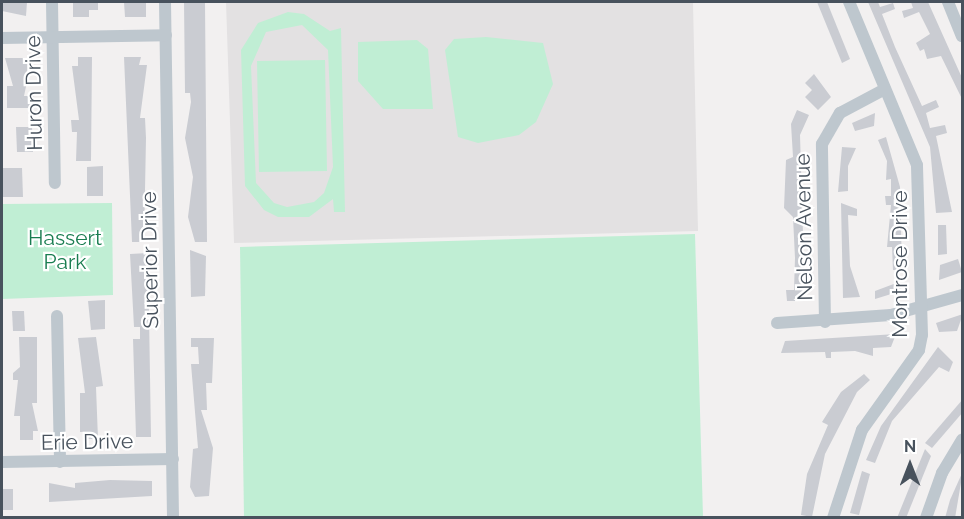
<!DOCTYPE html>
<style>
body{margin:0}
#map{position:relative;width:964px;height:519px;overflow:hidden;background:#f2f0f0;font-family:Raleway,sans-serif}
div>[style]{position:absolute}
.education>*{inset:0;background:#e3e1e2}
.green>*{inset:0;background:#c0eed4}
.building>*{inset:0;background:#caccd2}
.minor>*{height:12px;margin:-6px;padding:0 6px;transform-origin:6px;border-radius:6px;background:#bec7ce}
span{translate:-50% -50%;white-space:nowrap;text-align:center;line-height:1.15;-webkit-text-stroke:4.5px #fff;paint-order:stroke}
.street-label{font-size:21px;color:#48525d}
.park-label{font-size:21px;color:#1a7d51}
.frame{position:absolute;inset:0;border:3px solid #48525d;pointer-events:none}
.north{position:absolute;left:880px;top:435px;width:60px;height:60px;-webkit-text-stroke:4px #fff;paint-order:stroke;rotate:0deg;font-size:16px;font-weight:700;line-height:24px;text-align:center;color:#48525d}
.north::after{content:'';display:block;margin:auto;width:21px;height:27px;background:#48525d;clip-path:polygon(50% 0,100% 100%,50% 72%,0 100%)}
</style>
<div id="map">
<div class="education">
<div style="clip-path:polygon(226px 2px,693px 2px,698px 231px,234px 243px)"></div>
</div>
<div class="green">
<div style="clip-path:polygon(evenodd,288px 12px,304px 14px,330px 31px,341px 28px,345px 212px,334px 212px,333px 199px,309px 217px,278px 217px,264px 210px,245px 186px,241px 50px,258px 23px,288px 12px,302px 25px,328px 50px,333px 167px,324px 193px,314px 202px,287px 207px,274px 203px,256px 183px,251px 66px,266px 32px,302px 25px)"></div>
<div style="clip-path:polygon(486px 37px,543px 43px,553px 84px,536px 122px,519px 135px,478px 143px,458px 137px,445px 50px,454px 39px)"></div>
<div style="clip-path:polygon(417px 40px,428px 49px,433px 109px,383px 109px,358px 81px,358px 42px)"></div>
<div style="clip-path:polygon(325px 60px,327px 171px,259px 172px,257px 61px)"></div>
<div style="clip-path:polygon(112px 203px,113px 295px,2px 299px,2px 204px)"></div>
<div style="clip-path:polygon(695px 234px,703px 517px,244px 517px,240px 247px)"></div>
</div>
<div class="building">
<div style="clip-path:polygon(2px 2px,27px 2px,26px 16px,2px 11px)"></div>
<div style="clip-path:polygon(73px 2px,98px 2px,98px 10px,89px 10px,89px 17px,73px 17px)"></div>
<div style="clip-path:polygon(124px 2px,146px 2px,146px 17px,125px 17px)"></div>
<div style="clip-path:polygon(184px 2px,205px 2px,207px 242px,195px 242px,188px 217px,193px 177px,185px 138px,191px 102px,190px 93px,185px 93px)"></div>
<div style="clip-path:polygon(817px 2px,827px 2px,850px 59px,842px 63px)"></div>
<div style="clip-path:polygon(868px 2px,878px 2px,880px 7px,893px 3px,895px 9px,882px 14px,895px 47px,922px 106px,936px 100px,939px 107px,926px 113px,930px 128px,945px 125px,947px 133px,936px 136px,952px 212px,936px 213px,930px 147px)"></div>
<div style="clip-path:polygon(911px 2px,928px 2px,963px 80px,963px 101px,941px 56px,927px 59px,924px 49px,920px 51px,916px 43px,930px 34px,919px 12px,904px 18px,902px 11px,913px 8px)"></div>
<div style="clip-path:polygon(78px 57px,92px 57px,91px 161px,76px 161px,77px 132px,72px 132px,71px 120px,79px 120px,72px 66px,78px 66px)"></div>
<div style="clip-path:polygon(124px 57px,141px 57px,139px 65px,147px 65px,140px 118px,145px 118px,146px 138px,144px 242px,132px 242px)"></div>
<div style="clip-path:polygon(5px 58px,32px 58px,24px 96px,34px 96px,33px 108px,7px 108px,7px 86px,13px 86px)"></div>
<div style="clip-path:polygon(814px 74px,831px 97px,818px 110px,805px 97px,812px 90px,805px 83px)"></div>
<div style="clip-path:polygon(797px 110px,809px 115px,800px 135px,805px 301px,787px 301px,786px 290px,794px 290px,795px 258px,793px 217px,784px 208px,786px 160px,793px 157px,791px 124px)"></div>
<div style="clip-path:polygon(875px 113px,874px 126px,855px 131px,852px 123px)"></div>
<div style="clip-path:polygon(16px 127px,32px 127px,33px 152px,17px 152px)"></div>
<div style="clip-path:polygon(886px 137px,900px 187px,902px 270px,893px 270px,892px 247px,887px 247px,891px 205px,886px 205px,885px 196px,891px 196px,891px 179px,886px 180px,887px 161px,878px 140px)"></div>
<div style="clip-path:polygon(842px 147px,856px 148px,848px 166px,848px 191px,838px 192px)"></div>
<div style="clip-path:polygon(103px 166px,103px 196px,87px 196px,87px 167px)"></div>
<div style="clip-path:polygon(2px 168px,22px 168px,23px 197px,2px 197px)"></div>
<div style="clip-path:polygon(841px 203px,857px 209px,857px 216px,848px 215px,850px 266px,860px 297px,843px 298px)"></div>
<div style="clip-path:polygon(938px 225px,946px 225px,947px 254px,938px 255px)"></div>
<div style="clip-path:polygon(190px 250px,206px 256px,205px 296px,191px 297px)"></div>
<div style="clip-path:polygon(148px 253px,151px 437px,136px 437px,133px 339px,140px 339px,140px 327px,134px 327px,130px 254px)"></div>
<div style="clip-path:polygon(958px 259px,962px 272px,939px 280px,940px 265px)"></div>
<div style="clip-path:polygon(899px 282px,901px 291px,875px 299px,875px 291px)"></div>
<div style="clip-path:polygon(105px 300px,105px 329px,91px 330px,88px 301px)"></div>
<div style="clip-path:polygon(12px 311px,24px 311px,25px 331px,13px 331px)"></div>
<div style="clip-path:polygon(963px 314px,957px 331px,939px 332px,936px 323px)"></div>
<div style="clip-path:polygon(896px 334px,891px 347px,873px 348px,873px 356px,855px 351px,831px 352px,831px 358px,826px 358px,825px 352px,781px 353px,785px 341px)"></div>
<div style="clip-path:polygon(19px 337px,37px 337px,37px 403px,32px 403px,38px 431px,33px 431px,33px 440px,20px 440px,20px 416px,14px 416px,18px 380px,13px 380px,13px 373px,20px 367px)"></div>
<div style="clip-path:polygon(96px 337px,103px 386px,96px 387px,98px 439px,86px 439px,86px 432px,80px 432px,80px 393px,85px 393px,78px 338px)"></div>
<div style="clip-path:polygon(191px 338px,214px 338px,212px 383px,206px 383px,207px 410px,201px 410px,213px 448px,209px 496px,195px 497px,190px 487px,193px 449px,198px 448px,191px 364px,199px 364px,198px 347px,191px 347px)"></div>
<div style="clip-path:polygon(938px 347px,953px 362px,949px 372px,939px 367px,892px 421px,875px 463px,866px 460px,881px 426px)"></div>
<div style="clip-path:polygon(864px 374px,870px 380px,857px 392px,825px 454px,812px 517px,801px 515px,807px 474px,828px 425px,822px 422px,841px 392px)"></div>
<div style="clip-path:polygon(963px 399px,963px 412px,932px 448px,925px 443px)"></div>
<div style="clip-path:polygon(925px 449px,931px 456px,906px 518px,897px 518px)"></div>
<div style="clip-path:polygon(862px 471px,870px 474px,859px 515px,850px 513px)"></div>
<div style="clip-path:polygon(963px 471px,955px 518px,945px 518px,950px 500px)"></div>
<div style="clip-path:polygon(110px 480px,152px 481px,152px 496px,49px 502px,49px 483px,75px 488px,75px 483px)"></div>
<div style="clip-path:polygon(2px 489px,13px 489px,13px 510px,3px 510px)"></div>
</div>
<div class="minor">
<div style="left:52px;top:2px;width:181px;rotate:89.1deg"></div>
<div style="left:165px;top:2px;width:515px;rotate:89.11deg"></div>
<div style="left:948px;top:2px;width:37px;rotate:68deg"></div>
<div style="left:2px;top:38px;width:164px;rotate:-1deg"></div>
<div style="left:57px;top:316px;width:146px;rotate:88.8deg"></div>
<div style="left:825px;top:322px;width:178px;rotate:-91deg"></div>
<div style="left:822px;top:144px;width:36px;rotate:-60deg"></div>
<div style="left:840px;top:113px;width:49px;rotate:-28.1deg"></div>
<div style="left:777px;top:323px;width:114px;rotate:-4deg"></div>
<div style="left:891px;top:315px;width:74px;rotate:-15.7deg"></div>
<div style="left:2px;top:462px;width:171px;rotate:-1deg"></div>
<div style="left:833px;top:518px;width:93px;rotate:-71.8deg"></div>
<div style="left:862px;top:430px;width:98px;rotate:-54.5deg"></div>
<div style="left:919px;top:350px;width:15px;rotate:-79deg"></div>
<div style="left:922px;top:335px;width:170px;rotate:-91.7deg"></div>
<div style="left:917px;top:165px;width:177px;rotate:-112.6deg"></div>
<div style="left:926px;top:518px;width:48px;rotate:-70.4deg"></div>
<div style="left:942px;top:473px;width:39px;rotate:-59deg"></div>
</div>
<div class="street-label">
<span style="left:34px;top:93px;rotate:-91deg">Huron Drive</span>
<span style="left:804px;top:227px;rotate:-91deg">Nelson Avenue</span>
<span style="left:150px;top:260px;rotate:-91deg">Superior Drive</span>
<span style="left:900px;top:264px;rotate:-90deg">Montrose Drive</span>
<span style="left:87px;top:442px;rotate:-1deg">Erie Drive</span>
</div>
<div class="park-label">
<span style="left:65px;top:250px">Hassert<br>Park</span>
</div>
<div class="frame"></div>
<div class="north">N</div>
</div>
